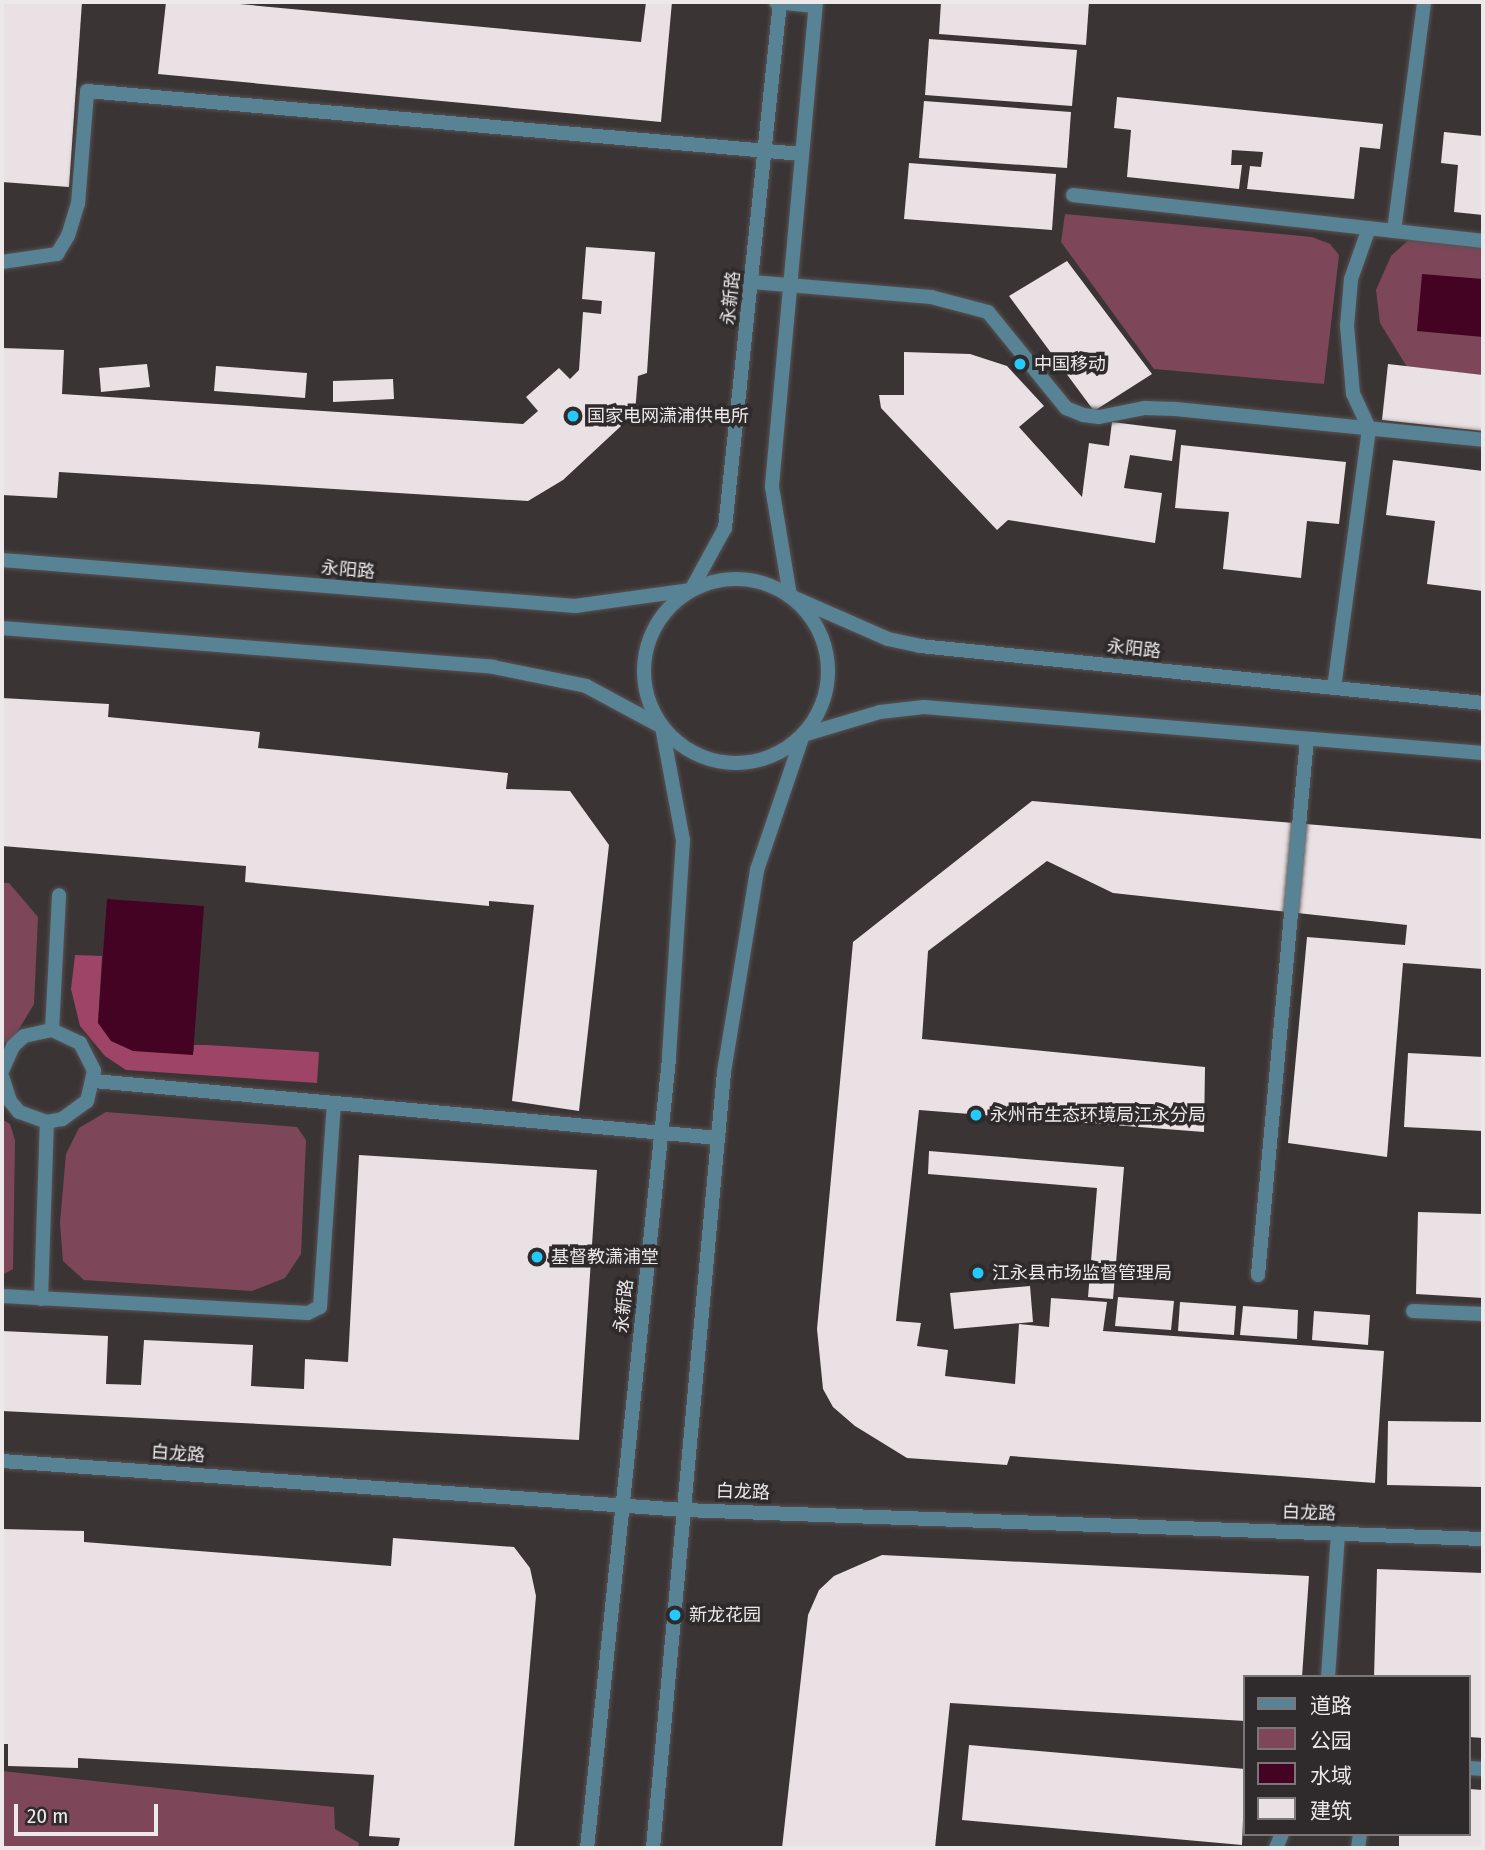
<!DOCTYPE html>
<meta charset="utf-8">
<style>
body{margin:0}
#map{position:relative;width:1485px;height:1850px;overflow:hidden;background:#3a3435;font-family:"Fira Sans Condensed","Noto Sans SC",sans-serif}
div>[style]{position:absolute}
.green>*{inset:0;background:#7e4759}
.forest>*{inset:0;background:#9e4466}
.water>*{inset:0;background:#450323}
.building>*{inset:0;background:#e9e1e4}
.roads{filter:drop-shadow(0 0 2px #575152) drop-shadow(0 0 2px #575152)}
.lane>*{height:14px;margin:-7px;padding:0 7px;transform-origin:7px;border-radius:7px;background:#578395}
.street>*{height:14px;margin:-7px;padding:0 7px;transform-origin:7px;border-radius:7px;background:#578395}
.street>.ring{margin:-7px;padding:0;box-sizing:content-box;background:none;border:14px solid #578395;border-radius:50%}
.dots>*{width:19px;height:19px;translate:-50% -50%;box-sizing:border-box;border:4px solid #2f2a2b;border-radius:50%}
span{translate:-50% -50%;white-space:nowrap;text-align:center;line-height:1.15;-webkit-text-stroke:7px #2f2a2b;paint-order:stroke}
.street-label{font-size:18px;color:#ede9ea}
.poi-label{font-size:18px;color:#ede9ea}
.left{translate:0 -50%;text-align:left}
.frame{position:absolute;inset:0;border:4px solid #ede9ea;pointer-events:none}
.legend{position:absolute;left:1243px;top:1675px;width:228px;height:161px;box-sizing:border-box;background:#2f2a2b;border:2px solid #7b7677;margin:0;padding:9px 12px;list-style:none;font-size:21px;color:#ede9ea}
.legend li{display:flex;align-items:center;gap:14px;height:35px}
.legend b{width:35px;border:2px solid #7b7677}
.scale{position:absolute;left:14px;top:1804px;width:144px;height:32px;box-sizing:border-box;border:4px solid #ede9ea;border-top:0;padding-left:9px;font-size:21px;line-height:24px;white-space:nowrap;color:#ede9ea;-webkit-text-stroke:5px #2f2a2b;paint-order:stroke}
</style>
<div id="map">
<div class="green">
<div style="clip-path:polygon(1065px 214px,1312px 237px,1330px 244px,1339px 255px,1324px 384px,1154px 369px,1061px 242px)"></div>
<div style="clip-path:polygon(1415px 234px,1483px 241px,1483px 375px,1407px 367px,1380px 323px,1376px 290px,1391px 256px)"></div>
<div style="clip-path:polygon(2px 883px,9px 883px,38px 917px,34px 1004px,13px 1039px,2px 1044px)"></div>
<div style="clip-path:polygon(106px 1112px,297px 1127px,306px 1140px,301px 1254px,285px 1278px,252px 1291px,84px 1280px,63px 1261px,60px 1223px,66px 1154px,79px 1128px)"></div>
<div style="clip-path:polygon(2px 1119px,10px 1124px,15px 1140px,13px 1269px,4px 1274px)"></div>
<div style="clip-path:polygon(2px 1771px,334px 1807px,335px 1829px,359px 1843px,358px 1848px,2px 1848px)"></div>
</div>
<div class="forest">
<div style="clip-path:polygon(75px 955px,102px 956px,98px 1023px,193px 1054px,194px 1045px,206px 1045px,319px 1052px,317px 1083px,126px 1070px,105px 1056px,80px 1026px,71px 989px)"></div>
</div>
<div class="water">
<div style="clip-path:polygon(1422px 274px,1483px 279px,1483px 337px,1417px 331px)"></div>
<div style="clip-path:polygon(107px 899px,204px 906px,193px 1055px,133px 1051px,111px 1041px,98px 1023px)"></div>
</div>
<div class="building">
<div style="clip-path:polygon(2px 2px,82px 2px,69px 187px,2px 182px)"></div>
<div style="clip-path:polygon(166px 2px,218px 2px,641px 42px,646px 2px,672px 2px,661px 122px,158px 74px)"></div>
<div style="clip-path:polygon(941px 2px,1089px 2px,1086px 45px,939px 34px)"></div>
<div style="clip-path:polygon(929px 39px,1077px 50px,1072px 106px,925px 95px)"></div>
<div style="clip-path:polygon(1117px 97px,1383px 124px,1380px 149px,1360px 147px,1354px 199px,1247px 189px,1250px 166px,1261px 167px,1263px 152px,1232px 150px,1231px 165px,1242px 165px,1239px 189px,1127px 177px,1131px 130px,1114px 128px)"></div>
<div style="clip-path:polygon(924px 101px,1071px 112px,1067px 168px,919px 158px)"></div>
<div style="clip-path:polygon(1444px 132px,1483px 136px,1483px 215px,1454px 212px,1458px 165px,1441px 163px)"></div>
<div style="clip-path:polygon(909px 163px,1056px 174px,1052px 230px,904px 219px)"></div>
<div style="clip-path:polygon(586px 247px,655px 252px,647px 373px,638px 376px,635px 413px,563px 480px,528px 501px,59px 472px,57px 498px,2px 495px,2px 348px,64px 350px,62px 394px,523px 424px,538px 411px,526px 397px,559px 368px,570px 379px,579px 370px,583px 312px,601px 314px,602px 301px,582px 299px)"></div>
<div style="clip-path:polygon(1067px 261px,1152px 374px,1094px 411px,1009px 296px)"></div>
<div style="clip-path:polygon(904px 352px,970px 354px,1007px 366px,1044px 406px,1019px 427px,1082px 497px,1089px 443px,1109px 446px,1112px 422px,1176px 430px,1172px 461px,1130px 455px,1124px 488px,1162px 493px,1155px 543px,1008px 520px,997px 530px,881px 408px,879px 395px,904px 395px)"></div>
<div style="clip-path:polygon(147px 364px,150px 387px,101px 392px,99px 368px)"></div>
<div style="clip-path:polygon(1388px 364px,1483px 375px,1483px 431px,1382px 420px)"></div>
<div style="clip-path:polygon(216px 366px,307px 373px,305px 398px,214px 391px)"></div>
<div style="clip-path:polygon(393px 379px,394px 399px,333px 402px,333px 381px)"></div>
<div style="clip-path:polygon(1181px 445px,1346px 462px,1339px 524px,1307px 521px,1301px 578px,1223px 569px,1229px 512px,1175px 508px)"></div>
<div style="clip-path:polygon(1393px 460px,1483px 471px,1483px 591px,1427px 584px,1435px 521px,1386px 515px)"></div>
<div style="clip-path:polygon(2px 698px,109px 704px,108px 717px,260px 732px,258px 748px,508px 773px,506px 789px,570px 791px,609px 845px,579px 1111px,512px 1101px,534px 905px,489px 901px,489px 906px,245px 882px,246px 866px,2px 846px)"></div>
<div style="clip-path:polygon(1032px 801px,1483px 839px,1483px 969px,1403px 963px,1387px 1157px,1288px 1143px,1307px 937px,1405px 945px,1407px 925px,1113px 893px,1047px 861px,928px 951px,922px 1039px,1205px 1067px,1204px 1132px,919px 1110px,896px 1321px,921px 1323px,917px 1346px,948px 1350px,945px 1376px,1015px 1384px,1019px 1324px,1049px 1327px,1051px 1298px,1107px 1302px,1103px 1331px,1384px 1351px,1375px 1483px,1010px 1456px,1007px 1465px,907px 1458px,855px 1426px,833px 1407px,823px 1389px,817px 1329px,853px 942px)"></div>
<div style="clip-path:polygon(1408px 1053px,1483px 1057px,1483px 1131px,1404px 1127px)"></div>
<div style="clip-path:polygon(929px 1151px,1124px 1167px,1113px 1299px,1088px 1297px,1097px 1188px,928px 1174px)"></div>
<div style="clip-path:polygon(359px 1155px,597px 1170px,579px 1440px,2px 1411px,2px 1331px,108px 1336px,106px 1384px,141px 1385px,144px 1340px,253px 1345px,251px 1386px,304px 1389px,305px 1359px,348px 1362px)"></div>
<div style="clip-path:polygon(1418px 1212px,1483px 1214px,1483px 1298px,1416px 1294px)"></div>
<div style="clip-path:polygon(1030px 1286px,1033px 1322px,954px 1329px,950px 1293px)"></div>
<div style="clip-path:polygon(1118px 1297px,1174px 1301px,1171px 1330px,1115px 1326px)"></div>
<div style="clip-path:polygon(1180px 1302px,1236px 1306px,1234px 1335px,1178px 1331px)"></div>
<div style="clip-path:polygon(1243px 1306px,1298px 1310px,1297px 1339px,1240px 1335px)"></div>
<div style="clip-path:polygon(1314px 1311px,1370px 1315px,1368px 1345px,1312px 1340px)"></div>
<div style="clip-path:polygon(1388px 1421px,1483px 1422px,1483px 1487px,1387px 1485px)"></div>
<div style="clip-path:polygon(2px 1529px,84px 1531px,84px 1542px,391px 1566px,393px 1538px,514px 1547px,530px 1568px,536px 1596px,514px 1848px,398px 1848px,400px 1838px,369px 1836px,374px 1775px,78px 1758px,78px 1768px,8px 1766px,8px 1744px,2px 1744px)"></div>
<div style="clip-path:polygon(882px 1555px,1309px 1576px,1302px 1677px,1245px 1677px,1245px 1721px,950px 1703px,935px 1848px,782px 1848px,808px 1615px,819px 1590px,834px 1576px)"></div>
<div style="clip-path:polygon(1377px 1569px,1483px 1573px,1483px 1738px,1469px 1737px,1469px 1677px,1374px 1677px)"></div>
<div style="clip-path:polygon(969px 1745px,1245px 1769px,1242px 1845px,962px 1820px)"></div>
<div style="clip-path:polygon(1469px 1789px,1483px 1790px,1483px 1848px,1399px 1848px,1399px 1834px,1469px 1834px)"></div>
</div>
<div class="roads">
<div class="lane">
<div style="left:776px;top:2px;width:39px;rotate:6deg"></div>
<div style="left:1073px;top:195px;width:413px;rotate:6.4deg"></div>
<div style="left:1394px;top:231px;width:231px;rotate:-82.5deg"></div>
<div style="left:2px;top:262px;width:56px;rotate:-8.3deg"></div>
<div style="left:57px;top:254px;width:21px;rotate:-59deg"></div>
<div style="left:68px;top:236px;width:34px;rotate:-73deg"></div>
<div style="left:78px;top:204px;width:113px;rotate:-85.4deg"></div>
<div style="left:87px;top:91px;width:718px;rotate:5.04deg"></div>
<div style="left:752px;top:282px;width:180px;rotate:4.8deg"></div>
<div style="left:931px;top:297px;width:59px;rotate:14.7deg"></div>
<div style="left:988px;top:312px;width:124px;rotate:50.9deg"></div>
<div style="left:1066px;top:408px;width:18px;rotate:22deg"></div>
<div style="left:1083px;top:415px;width:16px;rotate:7deg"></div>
<div style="left:1099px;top:417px;width:47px;rotate:-11.1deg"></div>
<div style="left:1145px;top:408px;width:30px;rotate:2deg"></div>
<div style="left:1175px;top:409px;width:310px;rotate:5.7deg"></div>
<div style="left:1334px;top:688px;width:262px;rotate:-82.3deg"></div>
<div style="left:1369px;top:428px;width:38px;rotate:-115deg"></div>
<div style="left:1353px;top:394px;width:68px;rotate:-95deg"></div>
<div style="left:1347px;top:326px;width:47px;rotate:-85.1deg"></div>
<div style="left:1351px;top:279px;width:54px;rotate:-70.6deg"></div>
<div style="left:52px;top:1030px;width:135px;rotate:-87deg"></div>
<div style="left:2px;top:1071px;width:27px;rotate:-66deg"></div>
<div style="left:13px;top:1046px;width:15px;rotate:-42deg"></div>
<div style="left:24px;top:1036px;width:29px;rotate:-12deg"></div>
<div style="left:52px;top:1030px;width:31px;rotate:25deg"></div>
<div style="left:80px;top:1043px;width:31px;rotate:63deg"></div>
<div style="left:94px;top:1071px;width:31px;rotate:103deg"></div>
<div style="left:87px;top:1101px;width:31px;rotate:144deg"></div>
<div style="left:62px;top:1119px;width:15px;rotate:169deg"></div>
<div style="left:47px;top:1122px;width:30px;rotate:-160deg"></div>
<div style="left:19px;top:1112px;width:14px;rotate:-129deg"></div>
<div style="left:10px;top:1101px;width:25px;rotate:-108deg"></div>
<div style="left:94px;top:1081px;width:627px;rotate:5.22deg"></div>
<div style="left:1258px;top:1275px;width:538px;rotate:-84.78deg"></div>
<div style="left:2px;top:1296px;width:306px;rotate:3.2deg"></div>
<div style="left:308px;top:1313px;width:13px;rotate:-27deg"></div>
<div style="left:320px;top:1307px;width:204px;rotate:-86.1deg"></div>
<div style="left:41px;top:1299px;width:177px;rotate:-88.1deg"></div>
<div style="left:1413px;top:1311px;width:70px;rotate:2.5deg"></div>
<div style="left:1328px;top:1677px;width:144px;rotate:-86deg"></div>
<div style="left:1469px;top:1768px;width:14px;rotate:4deg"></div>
<div style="left:1276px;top:1848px;width:15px;rotate:-67deg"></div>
<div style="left:1358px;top:1848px;width:14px;rotate:-82deg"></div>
</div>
<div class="street">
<div style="left:816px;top:2px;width:487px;rotate:95.2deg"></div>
<div style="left:772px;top:487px;width:110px;rotate:80.6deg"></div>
<div style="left:790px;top:596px;width:107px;rotate:23.7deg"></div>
<div style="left:888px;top:639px;width:33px;rotate:12deg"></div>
<div style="left:920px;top:646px;width:566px;rotate:5.78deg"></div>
<div style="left:2px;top:560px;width:575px;rotate:4.59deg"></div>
<div style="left:575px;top:606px;width:117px;rotate:-7.9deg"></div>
<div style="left:691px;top:590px;width:71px;rotate:-61.3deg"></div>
<div style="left:725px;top:528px;width:529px;rotate:-84.03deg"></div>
<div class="ring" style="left:644px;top:579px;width:170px;height:170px"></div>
<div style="left:2px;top:628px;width:493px;rotate:4.5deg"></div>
<div style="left:493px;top:667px;width:95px;rotate:11.5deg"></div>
<div style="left:586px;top:686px;width:86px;rotate:28.3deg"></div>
<div style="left:662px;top:727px;width:115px;rotate:79.5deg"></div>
<div style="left:683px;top:840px;width:219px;rotate:93.7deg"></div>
<div style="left:669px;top:1059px;width:793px;rotate:95.93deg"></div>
<div style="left:2px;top:1461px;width:684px;rotate:4.11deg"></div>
<div style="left:684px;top:1510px;width:800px;rotate:2.08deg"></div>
<div style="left:653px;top:1848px;width:779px;rotate:-84.77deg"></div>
<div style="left:724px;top:1072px;width:205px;rotate:-80.7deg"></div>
<div style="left:757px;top:870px;width:143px;rotate:-71.2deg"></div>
<div style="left:803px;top:735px;width:80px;rotate:-16.6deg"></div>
<div style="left:880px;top:712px;width:44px;rotate:-6.5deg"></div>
<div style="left:924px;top:707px;width:561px;rotate:4.7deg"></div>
</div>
</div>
<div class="dots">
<div style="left:1020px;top:364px;background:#24c9fe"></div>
<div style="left:573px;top:416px;background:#24c9fe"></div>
<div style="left:976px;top:1115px;background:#24c9fe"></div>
<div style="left:537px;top:1257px;background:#24c9fe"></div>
<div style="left:978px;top:1273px;background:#24c9fe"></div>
<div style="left:675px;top:1615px;background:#24c9fe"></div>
</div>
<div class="street-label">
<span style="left:731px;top:298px;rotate:-84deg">永新路</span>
<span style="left:348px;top:570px;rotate:5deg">永阳路</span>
<span style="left:1134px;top:649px;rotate:6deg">永阳路</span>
<span style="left:624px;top:1306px;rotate:-84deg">永新路</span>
<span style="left:178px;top:1454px;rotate:4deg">白龙路</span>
<span style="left:743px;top:1492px;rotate:2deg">白龙路</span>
<span style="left:1309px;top:1513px;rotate:2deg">白龙路</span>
</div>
<div class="poi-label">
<span class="left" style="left:1034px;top:364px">中国移动</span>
<span class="left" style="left:587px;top:416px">国家电网潇浦供电所</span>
<span class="left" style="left:990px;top:1115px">永州市生态环境局江永分局</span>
<span class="left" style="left:551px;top:1257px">基督教潇浦堂</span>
<span class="left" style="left:992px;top:1273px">江永县市场监督管理局</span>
<span class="left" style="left:689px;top:1615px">新龙花园</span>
</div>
<div class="frame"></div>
<ul class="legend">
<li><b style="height:9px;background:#578395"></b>道路</li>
<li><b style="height:19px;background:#7e4759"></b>公园</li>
<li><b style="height:19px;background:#450323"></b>水域</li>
<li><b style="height:19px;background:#e9e1e4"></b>建筑</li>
</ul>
<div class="scale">20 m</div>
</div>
